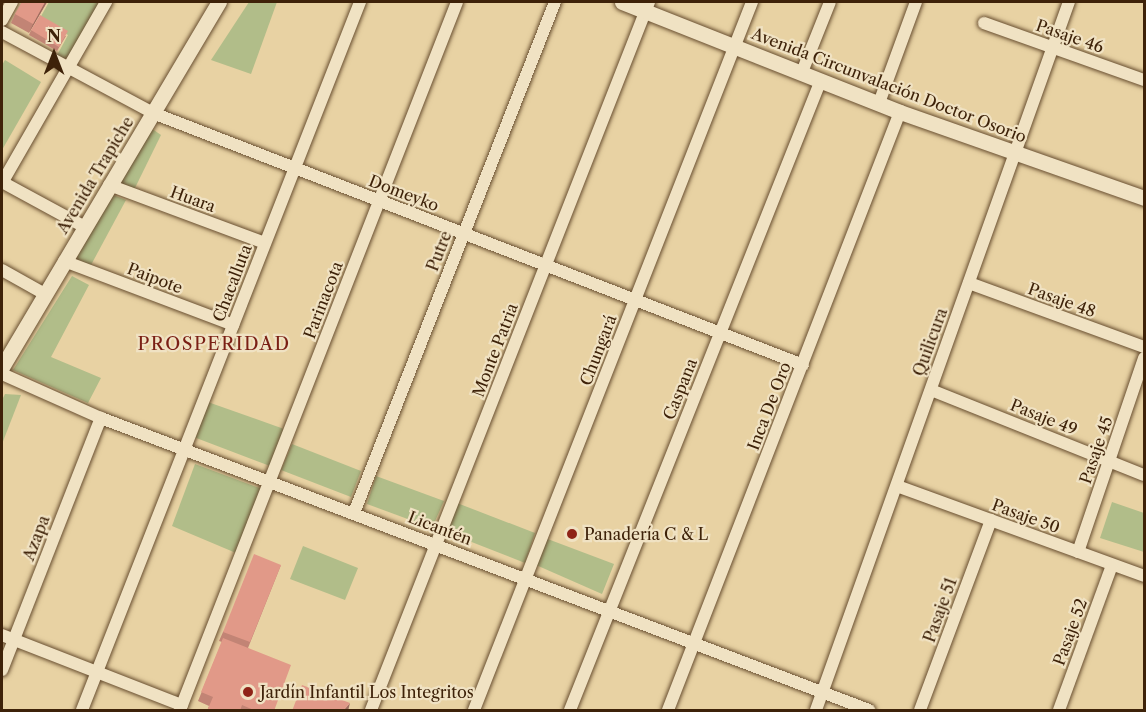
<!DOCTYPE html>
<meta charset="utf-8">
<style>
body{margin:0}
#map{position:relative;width:1146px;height:712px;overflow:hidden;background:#e8d2a3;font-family:"Libre Caslon Text",serif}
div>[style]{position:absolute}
.green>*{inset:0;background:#b1bd89}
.roads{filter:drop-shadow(0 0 2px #684e30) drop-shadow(0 0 2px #684e30)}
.minor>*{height:12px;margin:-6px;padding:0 6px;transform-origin:6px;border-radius:6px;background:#f0e2c3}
.tertiary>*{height:15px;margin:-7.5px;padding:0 7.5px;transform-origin:7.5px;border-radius:7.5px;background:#f0e2c3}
.wall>*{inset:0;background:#c28475}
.shaded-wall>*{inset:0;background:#9e6b5f}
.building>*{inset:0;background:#e19988}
.dots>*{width:16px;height:16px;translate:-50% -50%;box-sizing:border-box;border:3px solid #f0e2c3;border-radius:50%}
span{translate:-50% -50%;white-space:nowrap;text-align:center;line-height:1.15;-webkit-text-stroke:4.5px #f0e2c3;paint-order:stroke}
.street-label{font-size:16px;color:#3e2209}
.poi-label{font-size:16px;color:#3e2209}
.left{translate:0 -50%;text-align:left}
.neighbourhood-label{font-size:18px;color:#7a1f14;letter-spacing:1.5px}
.frame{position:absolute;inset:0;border:3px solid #3e2209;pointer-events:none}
.north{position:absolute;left:24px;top:24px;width:60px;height:60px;-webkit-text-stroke:4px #f0e2c3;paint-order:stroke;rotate:0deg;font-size:16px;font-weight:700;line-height:24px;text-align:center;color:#3e2209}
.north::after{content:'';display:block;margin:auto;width:21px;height:27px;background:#3e2209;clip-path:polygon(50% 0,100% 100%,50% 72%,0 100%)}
</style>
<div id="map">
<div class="green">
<div style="clip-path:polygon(49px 2px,104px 2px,68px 66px,55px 59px,68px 35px,40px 18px)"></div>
<div style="clip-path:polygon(249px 2px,277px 2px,251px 74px,211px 60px)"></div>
<div style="clip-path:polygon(5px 60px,41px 82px,2px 150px,2px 65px)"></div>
<div style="clip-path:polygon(151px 128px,161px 135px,134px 190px,120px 183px)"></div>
<div style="clip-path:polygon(113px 195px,126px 200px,91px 265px,76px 259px)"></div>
<div style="clip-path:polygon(72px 276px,89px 285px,51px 357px,101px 378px,88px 403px,13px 370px)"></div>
<div style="clip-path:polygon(5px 394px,21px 395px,2px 444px,2px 400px)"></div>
<div style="clip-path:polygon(205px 401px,284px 429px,270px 466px,191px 436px)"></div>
<div style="clip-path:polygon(292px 444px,361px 471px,351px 497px,281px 470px)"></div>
<div style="clip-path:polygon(195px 464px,262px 489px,236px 553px,172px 526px)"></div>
<div style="clip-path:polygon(376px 476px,444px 501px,432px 528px,367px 504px)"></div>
<div style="clip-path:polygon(1112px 502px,1144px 513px,1144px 552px,1100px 538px)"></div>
<div style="clip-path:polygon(457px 503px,535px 533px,525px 563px,446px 532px)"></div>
<div style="clip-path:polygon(545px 538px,614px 564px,602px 594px,536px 565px)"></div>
<div style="clip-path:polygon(303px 546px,358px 568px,345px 600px,290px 579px)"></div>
</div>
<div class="roads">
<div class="minor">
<div style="left:2px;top:20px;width:21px;rotate:-61deg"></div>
<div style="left:984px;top:23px;width:170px;rotate:19.6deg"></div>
<div style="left:2px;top:32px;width:171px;rotate:28.2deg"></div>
<div style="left:153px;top:113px;width:697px;rotate:21.19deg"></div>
<div style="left:802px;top:72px;width:75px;rotate:-68.2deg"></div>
<div style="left:879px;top:103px;width:108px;rotate:-69.9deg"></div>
<div style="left:2px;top:182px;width:94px;rotate:28.5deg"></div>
<div style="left:2px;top:183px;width:209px;rotate:-60.1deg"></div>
<div style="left:109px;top:185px;width:166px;rotate:20.4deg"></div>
<div style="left:64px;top:261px;width:181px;rotate:20.7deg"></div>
<div style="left:2px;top:270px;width:49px;rotate:29.2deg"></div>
<div style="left:969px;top:283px;width:186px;rotate:20.1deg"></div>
<div style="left:2px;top:374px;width:108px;rotate:24deg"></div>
<div style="left:101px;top:418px;width:822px;rotate:20.82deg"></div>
<div style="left:931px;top:390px;width:229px;rotate:21.8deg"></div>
<div style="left:897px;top:486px;width:263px;rotate:20deg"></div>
<div style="left:354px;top:513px;width:549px;rotate:-68.53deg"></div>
<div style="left:1078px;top:552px;width:205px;rotate:-71.2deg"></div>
<div style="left:2px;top:635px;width:193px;rotate:21.3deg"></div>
<div style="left:2px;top:670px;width:271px;rotate:-68.6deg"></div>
<div style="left:82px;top:710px;width:761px;rotate:-68.56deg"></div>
<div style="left:180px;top:710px;width:760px;rotate:-68.63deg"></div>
<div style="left:371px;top:710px;width:761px;rotate:-68.56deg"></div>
<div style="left:474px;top:710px;width:761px;rotate:-68.56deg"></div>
<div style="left:570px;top:710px;width:678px;rotate:-68.28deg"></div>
<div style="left:668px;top:710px;width:641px;rotate:-68.8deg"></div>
<div style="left:816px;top:710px;width:752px;rotate:-70.34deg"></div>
<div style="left:920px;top:710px;width:203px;rotate:-69.5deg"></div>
<div style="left:1059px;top:710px;width:154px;rotate:-69.9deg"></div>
</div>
<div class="tertiary">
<div style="left:622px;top:2px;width:299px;rotate:21.6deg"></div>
<div style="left:900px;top:112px;width:259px;rotate:19.4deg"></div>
<div style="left:2px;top:367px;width:425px;rotate:-59.3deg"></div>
</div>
</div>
<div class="wall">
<div style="clip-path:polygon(22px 2px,47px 2px,29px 33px,11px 23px,15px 14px)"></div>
<div style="clip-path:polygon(31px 30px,66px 36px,57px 51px,29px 35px)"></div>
<div style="clip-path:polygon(281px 565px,248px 648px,275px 711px,207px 711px,209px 706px,198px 701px,222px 642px,219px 641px,223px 632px)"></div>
</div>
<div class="shaded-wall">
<div style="clip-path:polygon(45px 2px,47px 2px,29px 33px,33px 24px)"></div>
<div style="clip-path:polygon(350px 703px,348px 711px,343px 711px)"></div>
</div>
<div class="building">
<div style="clip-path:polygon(22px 2px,45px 2px,33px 24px,15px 14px)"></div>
<div style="clip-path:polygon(40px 15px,68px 31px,59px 47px,31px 30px)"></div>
<div style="clip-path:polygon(254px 554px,281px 565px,250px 642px,223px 632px)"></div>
<div style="clip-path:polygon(223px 638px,291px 665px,274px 711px,256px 711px,242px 705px,240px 711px,207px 711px,213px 697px,201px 692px)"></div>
<div style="clip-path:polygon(302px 685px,350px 703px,343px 711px,292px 711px)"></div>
</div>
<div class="dots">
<div style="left:572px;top:534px;background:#8f2418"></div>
<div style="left:248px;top:692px;background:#8f2418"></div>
</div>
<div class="street-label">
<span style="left:1070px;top:36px;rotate:19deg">Pasaje 46</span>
<span style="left:889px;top:85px;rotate:21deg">Avenida Circunvalación Doctor Osorio</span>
<span style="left:95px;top:175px;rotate:-59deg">Avenida Trapiche</span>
<span style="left:404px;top:193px;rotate:21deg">Domeyko</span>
<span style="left:193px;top:199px;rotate:20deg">Huara</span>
<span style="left:439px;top:251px;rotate:-69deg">Putre</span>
<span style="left:155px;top:278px;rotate:21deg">Paipote</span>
<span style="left:232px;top:283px;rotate:-69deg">Chacalluta</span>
<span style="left:323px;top:300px;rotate:-69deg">Parinacota</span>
<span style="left:1062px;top:300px;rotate:20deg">Pasaje 48</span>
<span style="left:930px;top:342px;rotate:-70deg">Quilicura</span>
<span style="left:495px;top:350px;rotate:-69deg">Monte Patria</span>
<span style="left:598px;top:350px;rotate:-69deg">Chungará</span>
<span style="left:680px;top:389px;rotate:-68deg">Caspana</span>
<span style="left:769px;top:406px;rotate:-69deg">Inca De Oro</span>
<span style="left:1044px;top:417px;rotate:22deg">Pasaje 49</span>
<span style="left:1096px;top:450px;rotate:-71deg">Pasaje 45</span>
<span style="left:1026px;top:516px;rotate:20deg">Pasaje 50</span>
<span style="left:440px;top:528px;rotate:21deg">Licantén</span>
<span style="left:36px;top:538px;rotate:-69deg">Azapa</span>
<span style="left:940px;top:610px;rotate:-70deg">Pasaje 51</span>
<span style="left:1070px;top:632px;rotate:-70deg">Pasaje 52</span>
</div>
<div class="poi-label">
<span class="left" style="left:584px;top:534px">Panadería C &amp; L</span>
<span class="left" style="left:260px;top:692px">Jardín Infantil Los Integritos</span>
</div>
<div class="neighbourhood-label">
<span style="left:214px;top:344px">PROSPERIDAD</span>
</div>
<div class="frame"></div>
<div class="north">N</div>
</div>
